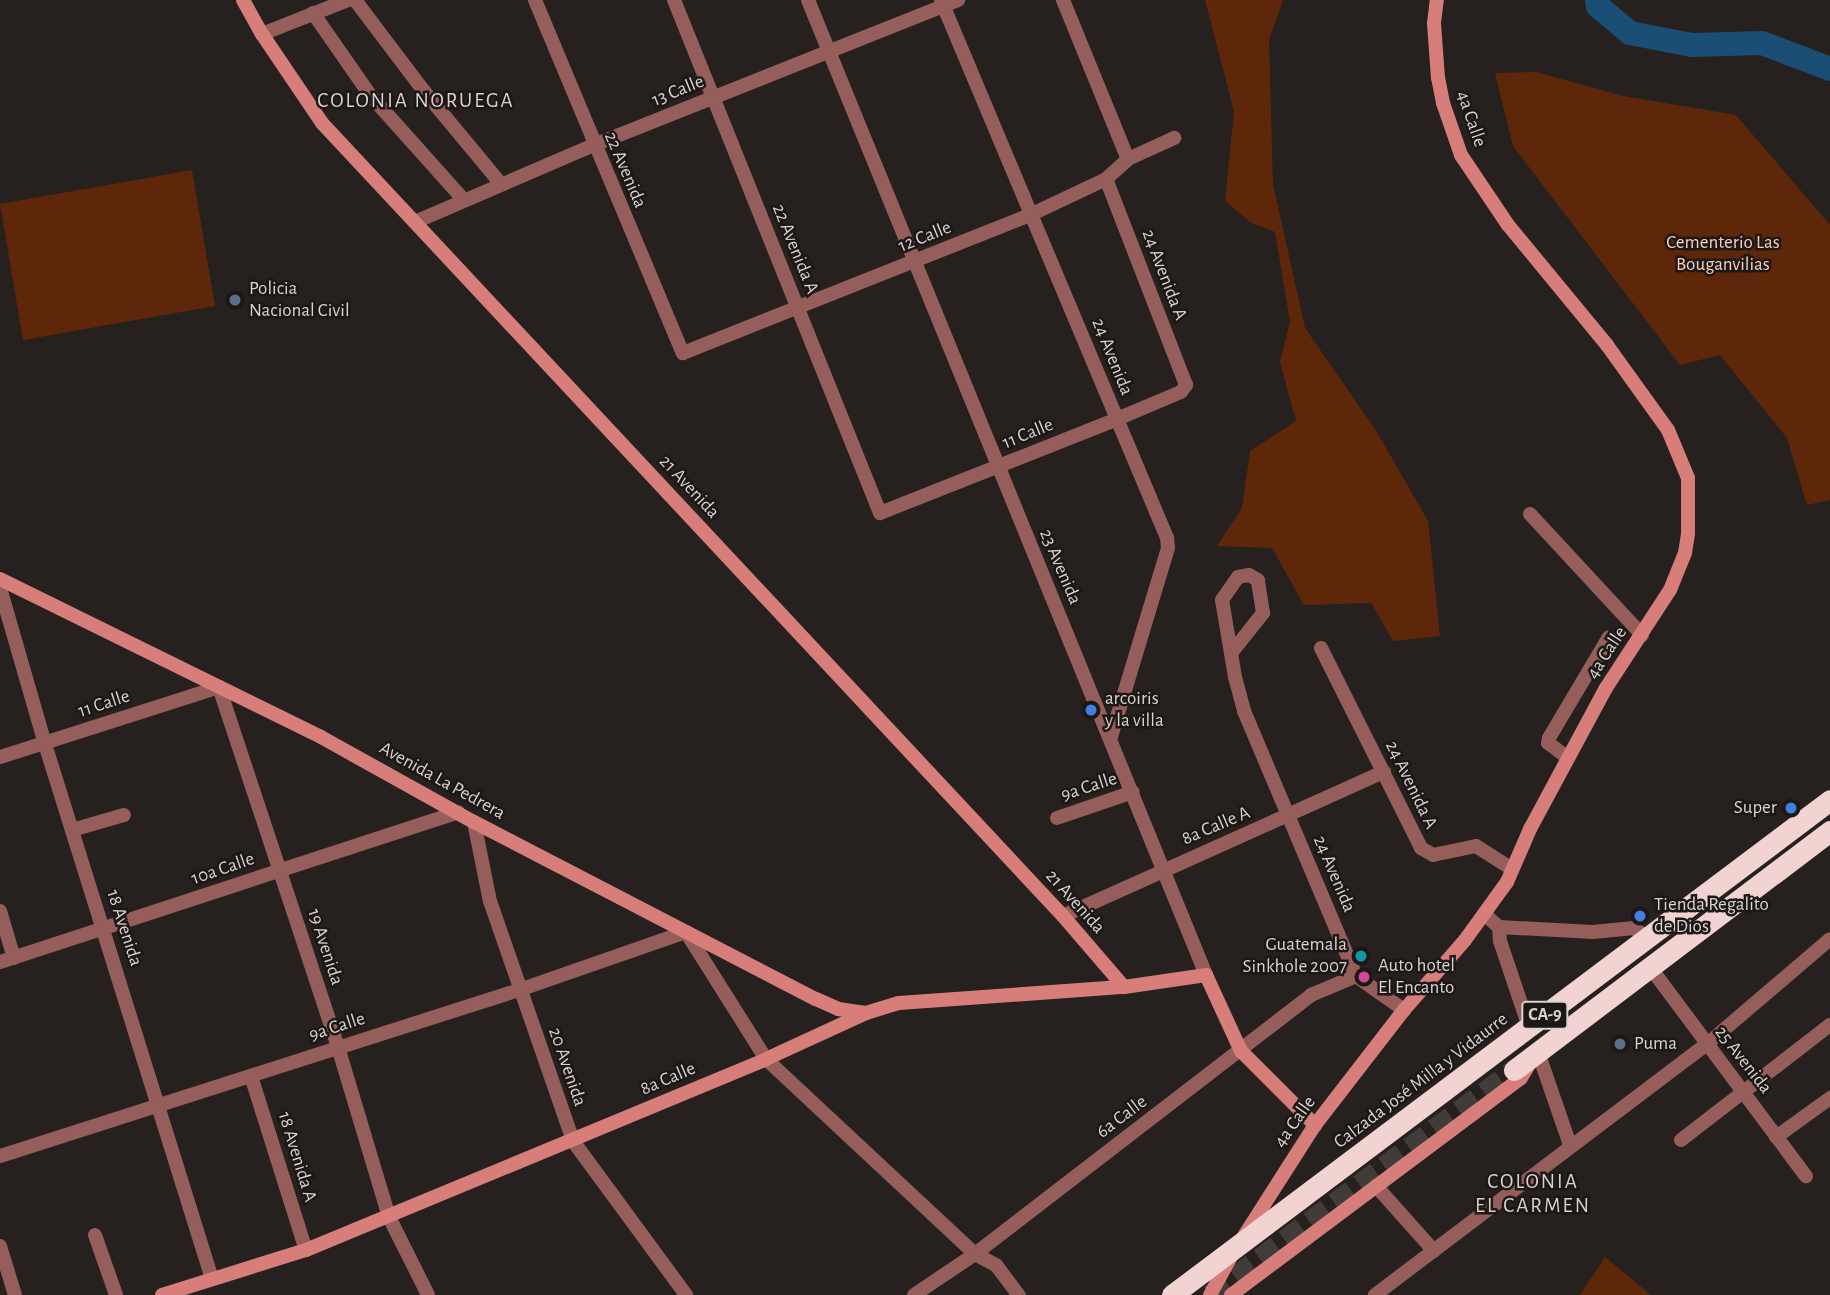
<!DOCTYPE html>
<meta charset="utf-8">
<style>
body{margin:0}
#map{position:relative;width:1830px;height:1295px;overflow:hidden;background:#26211f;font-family:"Alegreya Sans",sans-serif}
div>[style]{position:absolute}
.green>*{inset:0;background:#5e2709}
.river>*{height:24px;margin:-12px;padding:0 12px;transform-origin:12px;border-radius:12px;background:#1b4e74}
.highway-tunnel>*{height:21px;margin-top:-10.5px;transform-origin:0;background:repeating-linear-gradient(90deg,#413c3a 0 21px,transparent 0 31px)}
.street>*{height:14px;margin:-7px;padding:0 7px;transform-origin:7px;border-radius:7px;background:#955e5b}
.secondary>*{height:14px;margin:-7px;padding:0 7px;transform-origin:7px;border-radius:7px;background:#d77e7b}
.highway>*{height:21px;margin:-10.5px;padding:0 10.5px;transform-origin:10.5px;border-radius:10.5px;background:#f1d4d2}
.dots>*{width:19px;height:19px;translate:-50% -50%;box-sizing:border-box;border:4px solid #1d1816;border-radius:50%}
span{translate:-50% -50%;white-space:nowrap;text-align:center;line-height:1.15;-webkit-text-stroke:5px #1d1816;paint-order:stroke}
.shield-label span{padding:2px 5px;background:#1d1816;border:2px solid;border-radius:5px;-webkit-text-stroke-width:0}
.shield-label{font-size:18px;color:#d8d4d3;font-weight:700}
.street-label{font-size:19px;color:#d8d4d3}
.park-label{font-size:19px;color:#f9cfbd}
.poi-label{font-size:19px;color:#d8d4d3}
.left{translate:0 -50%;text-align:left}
.right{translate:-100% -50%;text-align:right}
.neighbourhood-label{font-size:21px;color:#d8d1ce;letter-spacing:2px}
</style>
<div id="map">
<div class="green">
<div style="clip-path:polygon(1205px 0,1283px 0,1269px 40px,1273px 184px,1305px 328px,1377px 432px,1428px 521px,1440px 636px,1393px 641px,1371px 603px,1304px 605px,1272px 548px,1217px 546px,1242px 508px,1250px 451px,1296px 421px,1280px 362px,1290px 322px,1275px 232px,1250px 222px,1225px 201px,1234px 111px)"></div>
<div style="clip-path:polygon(1536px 72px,1623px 96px,1736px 115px,1830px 225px,1830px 500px,1807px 505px,1787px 438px,1720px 355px,1680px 365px,1513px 146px,1495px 73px)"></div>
<div style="clip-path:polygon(192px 170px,215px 306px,23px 340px,0 204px)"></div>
<div style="clip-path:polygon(1605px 1257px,1651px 1295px,1580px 1295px)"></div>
</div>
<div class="river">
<div style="left:1597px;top:0;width:6px;rotate:81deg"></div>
<div style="left:1598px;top:6px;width:42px;rotate:40.2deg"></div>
<div style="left:1630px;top:33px;width:63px;rotate:11deg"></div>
<div style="left:1692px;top:45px;width:70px;rotate:-1.6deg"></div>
<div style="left:1762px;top:43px;width:73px;rotate:20.9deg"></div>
</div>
<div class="highway-tunnel">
<div style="left:1210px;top:1295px;width:378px;rotate:-36.5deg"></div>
</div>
<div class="street">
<div style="left:355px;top:0;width:113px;rotate:52.9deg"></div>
<div style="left:423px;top:90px;width:122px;rotate:50.3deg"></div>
<div style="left:535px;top:0;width:383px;rotate:67.3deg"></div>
<div style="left:683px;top:353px;width:376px;rotate:-21.7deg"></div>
<div style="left:1032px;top:214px;width:82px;rotate:-25.3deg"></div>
<div style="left:1106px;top:179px;width:30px;rotate:-42deg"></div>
<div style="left:1128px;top:159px;width:51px;rotate:-24.5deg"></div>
<div style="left:674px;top:0;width:553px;rotate:68.12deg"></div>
<div style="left:880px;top:513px;width:255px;rotate:-21.6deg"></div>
<div style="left:1117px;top:419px;width:69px;rotate:-22.9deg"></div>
<div style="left:1181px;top:392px;width:9px;rotate:-54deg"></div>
<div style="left:1186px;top:385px;width:221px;rotate:-111.2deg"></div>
<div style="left:808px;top:0;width:1053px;rotate:67.79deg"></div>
<div style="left:941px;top:0;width:584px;rotate:67.21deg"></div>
<div style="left:1167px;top:538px;width:10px;rotate:84deg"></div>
<div style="left:1168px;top:548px;width:197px;rotate:106.8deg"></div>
<div style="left:1063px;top:0;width:172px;rotate:67.8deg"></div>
<div style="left:313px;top:13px;width:100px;rotate:55.2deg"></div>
<div style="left:370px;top:95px;width:141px;rotate:48.2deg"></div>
<div style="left:262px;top:34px;width:92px;rotate:-21.6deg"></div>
<div style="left:415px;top:222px;width:195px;rotate:-23.3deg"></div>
<div style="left:594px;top:145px;width:392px;rotate:-21.7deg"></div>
<div style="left:1530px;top:514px;width:165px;rotate:47.2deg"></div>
<div style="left:0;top:588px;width:162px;rotate:73.9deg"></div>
<div style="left:45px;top:744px;width:560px;rotate:72.66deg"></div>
<div style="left:1321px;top:648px;width:224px;rotate:63.4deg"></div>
<div style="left:1421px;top:848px;width:14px;rotate:30deg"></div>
<div style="left:1433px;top:855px;width:44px;rotate:-11.8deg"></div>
<div style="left:1476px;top:846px;width:43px;rotate:32.6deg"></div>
<div style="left:1232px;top:652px;width:50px;rotate:-51.5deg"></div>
<div style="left:1263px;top:613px;width:33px;rotate:-99deg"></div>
<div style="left:1258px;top:580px;width:10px;rotate:-151deg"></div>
<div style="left:1249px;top:575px;width:11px;rotate:170deg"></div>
<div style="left:1238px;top:577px;width:28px;rotate:125deg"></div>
<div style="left:1222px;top:600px;width:78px;rotate:80.4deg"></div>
<div style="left:1235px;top:677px;width:35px;rotate:75deg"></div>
<div style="left:1244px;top:711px;width:288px;rotate:67.1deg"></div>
<div style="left:1356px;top:976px;width:59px;rotate:35.3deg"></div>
<div style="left:0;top:757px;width:230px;rotate:-17.7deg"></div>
<div style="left:219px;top:687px;width:379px;rotate:71.7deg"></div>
<div style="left:338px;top:1047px;width:177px;rotate:73.3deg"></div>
<div style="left:389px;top:1217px;width:87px;rotate:63.4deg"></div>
<div style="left:1568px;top:758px;width:25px;rotate:-143deg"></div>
<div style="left:1548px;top:743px;width:5px;rotate:-79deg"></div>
<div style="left:1549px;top:738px;width:117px;rotate:-59.3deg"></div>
<div style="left:1057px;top:818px;width:80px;rotate:-18.9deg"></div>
<div style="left:474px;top:822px;width:81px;rotate:78.6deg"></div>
<div style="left:490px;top:901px;width:254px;rotate:70.9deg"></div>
<div style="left:573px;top:1141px;width:191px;rotate:53.7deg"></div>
<div style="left:72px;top:830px;width:54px;rotate:-16.1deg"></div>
<div style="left:0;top:911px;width:49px;rotate:73.4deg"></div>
<div style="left:1484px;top:914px;width:20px;rotate:41deg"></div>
<div style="left:1499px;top:927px;width:94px;rotate:3deg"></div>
<div style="left:1593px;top:932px;width:41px;rotate:-5.6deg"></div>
<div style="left:1634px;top:928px;width:15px;rotate:37deg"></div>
<div style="left:1063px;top:916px;width:352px;rotate:-24.2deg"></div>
<div style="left:1499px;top:927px;width:14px;rotate:86deg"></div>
<div style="left:1500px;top:941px;width:91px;rotate:71.4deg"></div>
<div style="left:0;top:962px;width:482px;rotate:-18.1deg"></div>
<div style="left:1650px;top:967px;width:261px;rotate:53.3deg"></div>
<div style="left:1538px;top:1052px;width:98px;rotate:71deg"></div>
<div style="left:251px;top:1076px;width:182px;rotate:72.5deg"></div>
<div style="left:1776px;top:1137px;width:67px;rotate:-35.8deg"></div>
<div style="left:1681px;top:1140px;width:188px;rotate:-37.7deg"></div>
<div style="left:0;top:1156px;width:545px;rotate:-17.74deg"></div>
<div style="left:519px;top:990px;width:177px;rotate:-19.2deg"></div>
<div style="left:686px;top:932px;width:150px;rotate:57.8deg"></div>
<div style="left:766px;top:1059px;width:286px;rotate:43deg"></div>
<div style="left:975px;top:1254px;width:24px;rotate:28deg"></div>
<div style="left:996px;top:1265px;width:38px;rotate:53deg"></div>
<div style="left:1376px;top:1186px;width:87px;rotate:48.3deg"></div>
<div style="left:95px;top:1235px;width:64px;rotate:70.7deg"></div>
<div style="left:0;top:1246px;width:51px;rotate:73deg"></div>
<div style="left:914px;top:1295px;width:73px;rotate:-33.9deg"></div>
<div style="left:975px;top:1254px;width:424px;rotate:-37.6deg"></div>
<div style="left:1311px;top:995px;width:49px;rotate:-22.9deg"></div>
<div style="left:1375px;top:1295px;width:415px;rotate:-37.1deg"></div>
<div style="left:1706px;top:1045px;width:163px;rotate:-40.5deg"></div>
</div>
<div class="secondary">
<div style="left:243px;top:0;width:39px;rotate:61deg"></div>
<div style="left:262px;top:34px;width:107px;rotate:56deg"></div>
<div style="left:322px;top:123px;width:1085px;rotate:46.94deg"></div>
<div style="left:1063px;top:916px;width:94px;rotate:49.3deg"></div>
<div style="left:0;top:579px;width:358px;rotate:26.2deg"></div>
<div style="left:321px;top:737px;width:175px;rotate:29.1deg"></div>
<div style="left:474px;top:822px;width:385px;rotate:27.4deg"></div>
<div style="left:816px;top:999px;width:24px;rotate:24deg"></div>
<div style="left:838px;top:1009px;width:28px;rotate:8deg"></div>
<div style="left:1244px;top:1236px;width:132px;rotate:-57.4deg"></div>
<div style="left:1315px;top:1125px;width:145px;rotate:-52.3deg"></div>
<div style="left:1404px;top:1010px;width:93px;rotate:-48.9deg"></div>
<div style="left:1465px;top:940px;width:72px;rotate:-54.1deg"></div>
<div style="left:1507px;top:882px;width:58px;rotate:-66.5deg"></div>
<div style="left:1530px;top:829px;width:160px;rotate:-61.7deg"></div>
<div style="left:1606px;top:688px;width:117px;rotate:-56.9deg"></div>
<div style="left:1670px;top:590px;width:40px;rotate:-68deg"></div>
<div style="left:1685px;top:553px;width:20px;rotate:-81deg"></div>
<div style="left:1688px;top:533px;width:55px;rotate:-90deg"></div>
<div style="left:1688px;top:478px;width:52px;rotate:-112.6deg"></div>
<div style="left:1668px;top:430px;width:105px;rotate:-125.7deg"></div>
<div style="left:1607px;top:345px;width:156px;rotate:-129.5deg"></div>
<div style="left:1508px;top:225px;width:84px;rotate:-123.9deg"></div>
<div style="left:1461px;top:155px;width:55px;rotate:-109.1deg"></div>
<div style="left:1443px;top:103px;width:25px;rotate:-101deg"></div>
<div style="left:1438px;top:78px;width:55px;rotate:-94.2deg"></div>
<div style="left:1434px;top:23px;width:23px;rotate:-83deg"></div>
<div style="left:162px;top:1295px;width:151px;rotate:-17.4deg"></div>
<div style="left:306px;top:1250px;width:498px;rotate:-22.5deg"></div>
<div style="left:766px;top:1059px;width:110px;rotate:-24.7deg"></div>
<div style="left:866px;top:1013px;width:34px;rotate:-17deg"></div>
<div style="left:899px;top:1003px;width:226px;rotate:-4.1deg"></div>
<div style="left:1124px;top:987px;width:83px;rotate:-8.3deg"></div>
<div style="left:1206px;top:975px;width:84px;rotate:65.3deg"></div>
<div style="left:1241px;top:1051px;width:105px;rotate:45deg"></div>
<div style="left:1210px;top:1295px;width:48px;rotate:-61.3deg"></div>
<div style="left:1231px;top:1295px;width:362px;rotate:-36.8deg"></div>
<div style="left:1521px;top:1078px;width:17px;rotate:-59deg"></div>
</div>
<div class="highway">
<div style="left:1514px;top:1070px;width:396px;rotate:-37.1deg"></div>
<div style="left:1172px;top:1295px;width:823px;rotate:-36.95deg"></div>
</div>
<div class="dots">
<div style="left:235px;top:300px;background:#5c6f8a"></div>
<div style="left:1091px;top:710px;background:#3f7fe0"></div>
<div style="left:1791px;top:808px;background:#3f7fe0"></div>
<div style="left:1640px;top:916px;background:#3f7fe0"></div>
<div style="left:1361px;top:956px;background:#0f9aa8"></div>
<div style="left:1364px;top:977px;background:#d1479c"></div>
<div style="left:1620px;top:1044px;background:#5c6f8a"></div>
</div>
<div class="shield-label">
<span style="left:1545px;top:1015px">CA-9</span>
</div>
<div class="street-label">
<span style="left:678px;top:91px;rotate:-22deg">13 Calle</span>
<span style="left:1471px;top:119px;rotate:71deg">4a Calle</span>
<span style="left:625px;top:170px;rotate:67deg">22 Avenida</span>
<span style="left:925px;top:237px;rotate:-22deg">12 Calle</span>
<span style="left:795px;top:249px;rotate:68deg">22 Avenida A</span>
<span style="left:1164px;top:275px;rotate:69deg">24 Avenida A</span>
<span style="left:1112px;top:357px;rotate:68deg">24 Avenida</span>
<span style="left:1028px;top:434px;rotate:-22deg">11 Calle</span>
<span style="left:689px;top:487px;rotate:47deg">21 Avenida</span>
<span style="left:1060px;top:567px;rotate:67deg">23 Avenida</span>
<span style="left:1607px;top:653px;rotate:-57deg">4a Calle</span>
<span style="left:104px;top:704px;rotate:-18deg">11 Calle</span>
<span style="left:442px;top:781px;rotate:29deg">Avenida La Pedrera</span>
<span style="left:1411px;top:785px;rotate:64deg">24 Avenida A</span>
<span style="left:1089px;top:787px;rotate:-18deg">9a Calle</span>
<span style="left:1216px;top:826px;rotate:-23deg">8a Calle A</span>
<span style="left:223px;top:869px;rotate:-19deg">10a Calle</span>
<span style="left:1334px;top:874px;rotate:67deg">24 Avenida</span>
<span style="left:1075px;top:902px;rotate:48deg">21 Avenida</span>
<span style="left:124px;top:928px;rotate:72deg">18 Avenida</span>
<span style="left:325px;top:947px;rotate:72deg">19 Avenida</span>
<span style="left:337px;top:1027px;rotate:-18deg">9a Calle</span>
<span style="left:1743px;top:1060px;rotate:52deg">25 Avenida</span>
<span style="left:567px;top:1067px;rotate:71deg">20 Avenida</span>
<span style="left:668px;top:1079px;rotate:-23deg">8a Calle</span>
<span style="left:1421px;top:1081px;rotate:-37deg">Calzada José Milla y Vidaurre</span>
<span style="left:1122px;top:1117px;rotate:-37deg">6a Calle</span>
<span style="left:1295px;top:1122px;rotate:-55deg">4a Calle</span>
<span style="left:297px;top:1157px;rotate:73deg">18 Avenida A</span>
</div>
<div class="park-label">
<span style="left:1723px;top:254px">Cementerio Las<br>Bouganvilias</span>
</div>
<div class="poi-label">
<span class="left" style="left:249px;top:300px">Policia<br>Nacional Civil</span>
<span class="left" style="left:1105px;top:710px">arcoiris<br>y la villa</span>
<span class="right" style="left:1777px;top:808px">Super</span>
<span class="left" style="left:1654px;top:916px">Tienda Regalito<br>de Dios</span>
<span class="right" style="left:1347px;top:956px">Guatemala<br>Sinkhole 2007</span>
<span class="left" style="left:1378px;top:977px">Auto hotel<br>El Encanto</span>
<span class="left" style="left:1634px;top:1044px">Puma</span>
</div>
<div class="neighbourhood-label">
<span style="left:416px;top:101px">COLONIA NORUEGA</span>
<span style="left:1533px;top:1194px">COLONIA<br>EL CARMEN</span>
</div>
</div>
